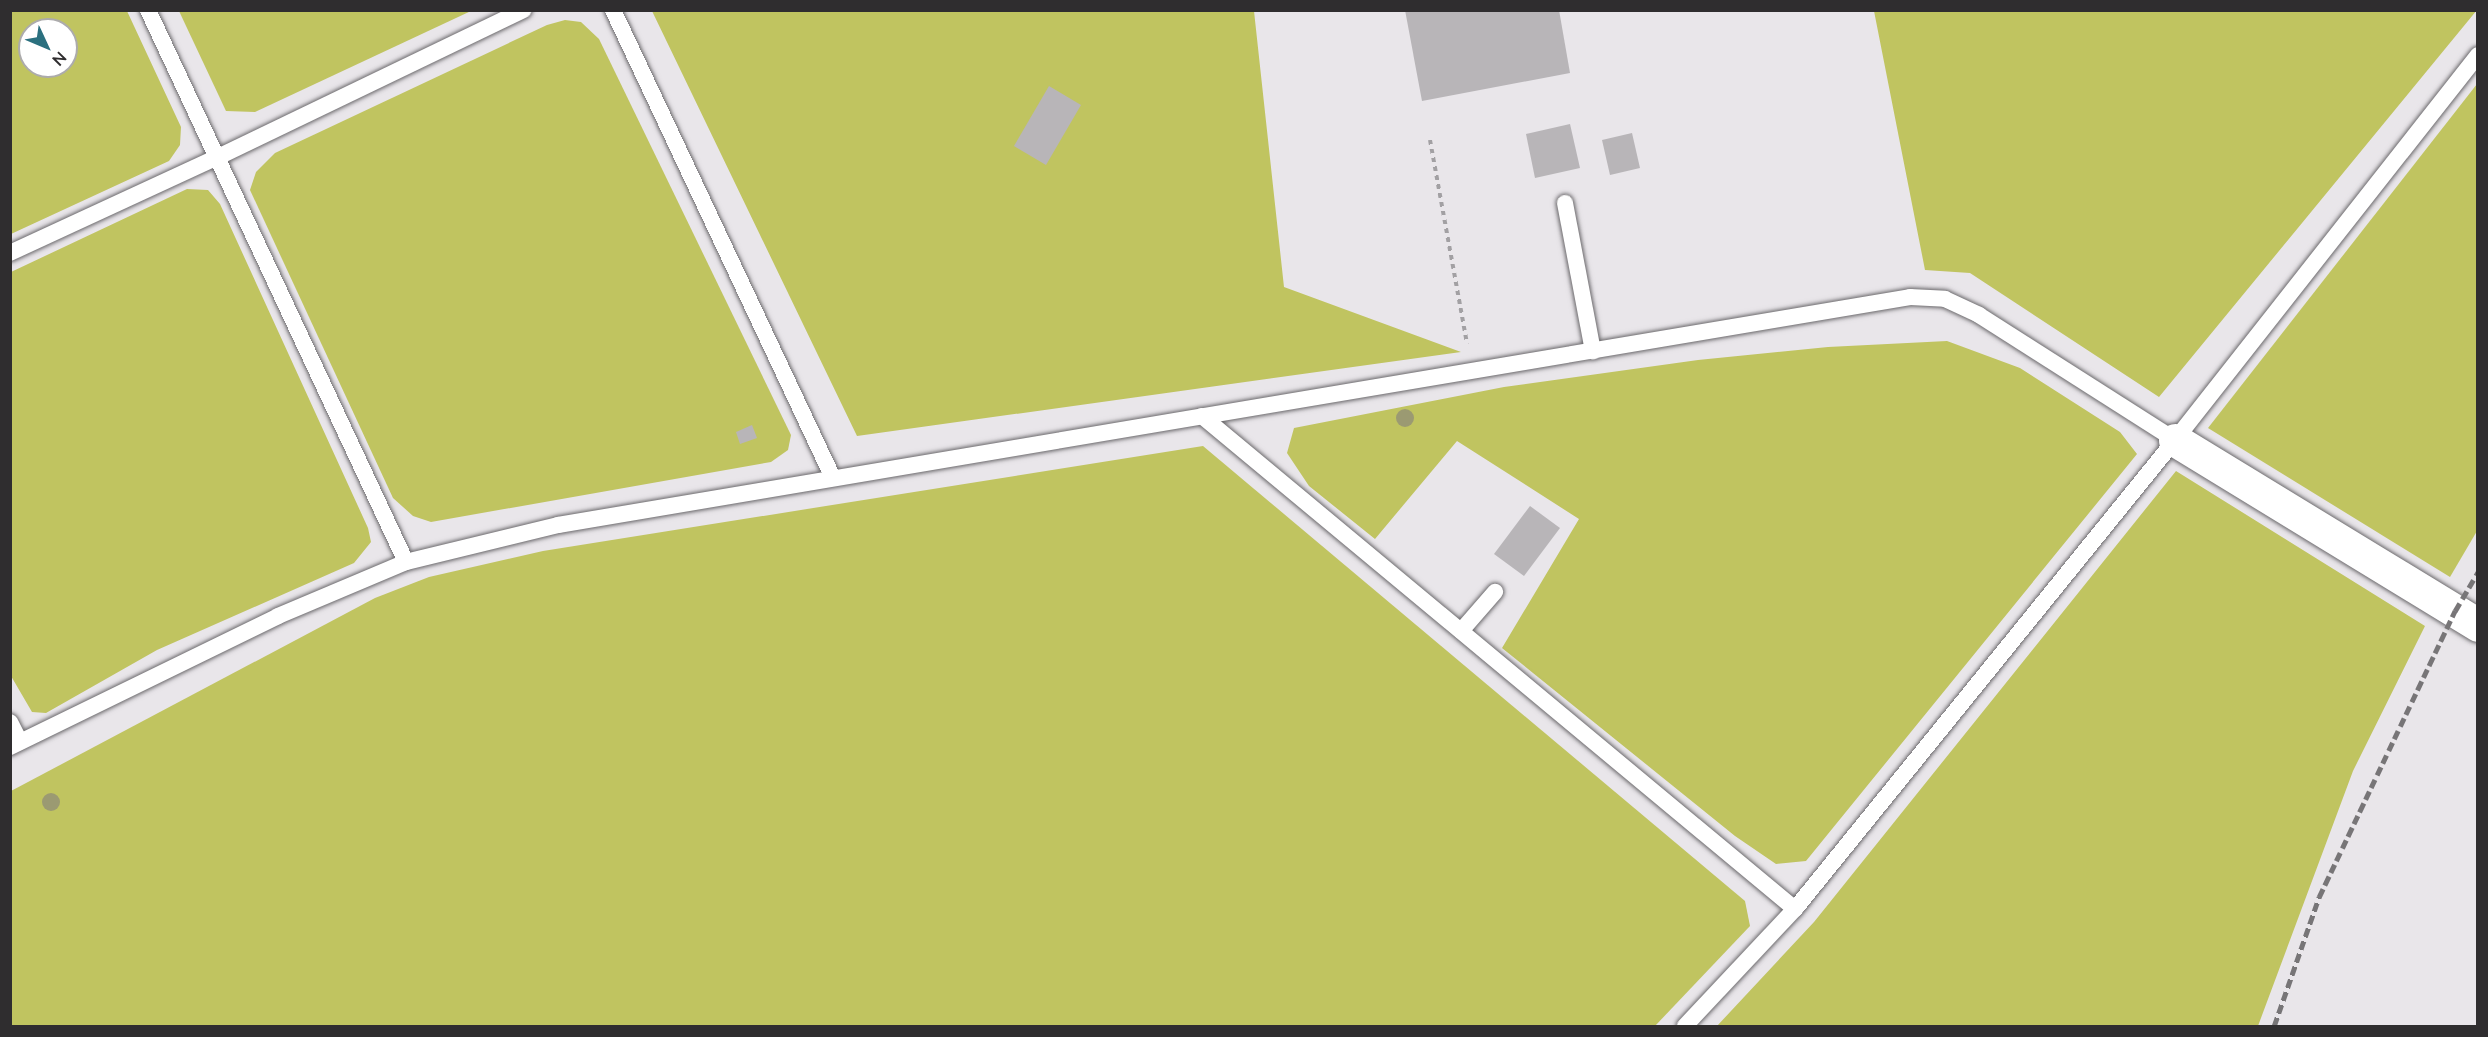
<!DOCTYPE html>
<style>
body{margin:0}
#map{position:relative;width:2488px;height:1037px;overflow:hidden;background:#e9e6ea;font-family:Mulish,sans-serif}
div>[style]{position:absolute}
.green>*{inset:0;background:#c0c460}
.building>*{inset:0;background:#b8b5b8}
.path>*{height:4px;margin-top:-2px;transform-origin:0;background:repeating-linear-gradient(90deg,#a2a0a3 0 4.5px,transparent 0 9px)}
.roads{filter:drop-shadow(0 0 2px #6b696c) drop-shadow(0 0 2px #6b696c)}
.service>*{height:16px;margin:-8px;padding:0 8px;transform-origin:8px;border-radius:8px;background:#fff}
.minor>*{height:33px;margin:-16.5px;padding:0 16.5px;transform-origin:16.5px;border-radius:16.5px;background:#fff}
.rail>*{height:4.5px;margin-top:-2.25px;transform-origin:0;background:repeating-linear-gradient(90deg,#777577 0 9px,transparent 0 13.5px)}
.trees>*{width:18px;height:18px;margin:-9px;border-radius:50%;background:#9b9a72}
span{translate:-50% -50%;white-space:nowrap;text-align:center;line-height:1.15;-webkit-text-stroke:4.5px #fff;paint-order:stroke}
.frame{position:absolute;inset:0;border:12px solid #2f2d2f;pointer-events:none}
.north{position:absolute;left:18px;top:18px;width:60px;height:60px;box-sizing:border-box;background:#fff;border:2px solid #acabac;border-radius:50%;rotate:134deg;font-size:16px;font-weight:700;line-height:24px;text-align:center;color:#2f2d2f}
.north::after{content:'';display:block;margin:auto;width:21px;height:27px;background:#2b707f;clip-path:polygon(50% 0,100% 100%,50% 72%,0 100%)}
</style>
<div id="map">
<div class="green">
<div style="clip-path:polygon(2477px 10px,2159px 397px,1970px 273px,1925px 270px,1874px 11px)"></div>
<div style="clip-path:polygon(evenodd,10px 11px,127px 11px,181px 127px,180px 145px,169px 161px,11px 234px,10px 11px,30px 30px,66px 30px,66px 66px,30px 66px,30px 30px)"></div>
<div style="clip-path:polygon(179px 11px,471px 11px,255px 112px,226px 111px)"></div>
<div style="clip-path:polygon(652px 11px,1254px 11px,1284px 287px,1461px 352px,857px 436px)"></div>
<div style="clip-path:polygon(565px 20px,581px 22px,599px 39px,791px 435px,788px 450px,771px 462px,431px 522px,413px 516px,393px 498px,250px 190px,256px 172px,275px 153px,547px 25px)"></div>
<div style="clip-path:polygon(2477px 84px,2477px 531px,2450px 577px,2208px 428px)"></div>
<div style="clip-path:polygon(187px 189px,208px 190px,220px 204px,368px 528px,371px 542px,354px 563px,157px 650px,46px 713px,32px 712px,11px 676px,11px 272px)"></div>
<div style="clip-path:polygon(1947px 341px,2020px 368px,2120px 432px,2137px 454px,1806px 861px,1776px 864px,1735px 836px,1502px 648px,1579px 519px,1457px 441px,1375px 539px,1309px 486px,1287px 453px,1294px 428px,1504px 387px,1698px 360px,1828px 347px)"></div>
<div style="clip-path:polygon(1203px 446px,1745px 901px,1750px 926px,1655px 1026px,11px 1026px,11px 791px,375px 598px,429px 577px,543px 551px)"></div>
<div style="clip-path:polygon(2176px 471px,2425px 626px,2353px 771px,2258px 1026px,1717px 1026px,1814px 922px)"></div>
</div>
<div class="building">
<div style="clip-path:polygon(1405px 10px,1559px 10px,1570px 73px,1422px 101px)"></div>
<div style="clip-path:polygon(1049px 86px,1081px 105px,1046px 165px,1014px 146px)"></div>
<div style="clip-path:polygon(1570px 124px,1580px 168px,1535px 178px,1526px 134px)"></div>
<div style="clip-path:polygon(1632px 133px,1640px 168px,1610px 175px,1602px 140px)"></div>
<div style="clip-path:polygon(752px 425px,757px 438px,740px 444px,736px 432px)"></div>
<div style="clip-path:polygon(1530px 506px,1560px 528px,1524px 576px,1494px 554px)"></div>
</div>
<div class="path">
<div style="left:1430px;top:140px;width:207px;rotate:79.7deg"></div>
</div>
<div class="roads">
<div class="service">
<div style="left:148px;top:10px;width:609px;rotate:64.95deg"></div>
<div style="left:613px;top:10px;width:517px;rotate:64.82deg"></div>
<div style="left:1565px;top:203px;width:151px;rotate:79.3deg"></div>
<div style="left:10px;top:253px;width:229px;rotate:-24.8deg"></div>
<div style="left:218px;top:157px;width:339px;rotate:-25.7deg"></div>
<div style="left:1202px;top:416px;width:771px;rotate:39.74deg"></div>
<div style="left:1461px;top:631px;width:52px;rotate:-48.9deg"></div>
<div style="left:10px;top:722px;width:22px;rotate:63deg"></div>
<div style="left:10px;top:747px;width:298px;rotate:-26deg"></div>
<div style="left:278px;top:616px;width:139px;rotate:-22.9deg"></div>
<div style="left:406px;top:562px;width:156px;rotate:-13.7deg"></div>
<div style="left:558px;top:525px;width:1371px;rotate:-9.57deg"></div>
<div style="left:1910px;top:297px;width:35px;rotate:3deg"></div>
<div style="left:1945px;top:299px;width:38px;rotate:25deg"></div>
<div style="left:1979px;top:315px;width:232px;rotate:32.5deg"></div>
<div style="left:1685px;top:1026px;width:161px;rotate:-46.8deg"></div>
<div style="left:1795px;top:909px;width:604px;rotate:-50.98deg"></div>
<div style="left:2175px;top:440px;width:490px;rotate:-51.8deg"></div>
</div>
<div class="minor">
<div style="left:2175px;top:440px;width:355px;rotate:31.4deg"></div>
</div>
</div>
<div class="rail">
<div style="left:2274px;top:1026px;width:137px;rotate:-70.8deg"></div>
<div style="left:2319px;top:897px;width:317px;rotate:-64.6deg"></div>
<div style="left:2455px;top:611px;width:45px;rotate:-59.5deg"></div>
</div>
<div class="trees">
<div style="left:1405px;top:418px"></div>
<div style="left:51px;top:802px"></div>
</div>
<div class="frame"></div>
<div class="north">N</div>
</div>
